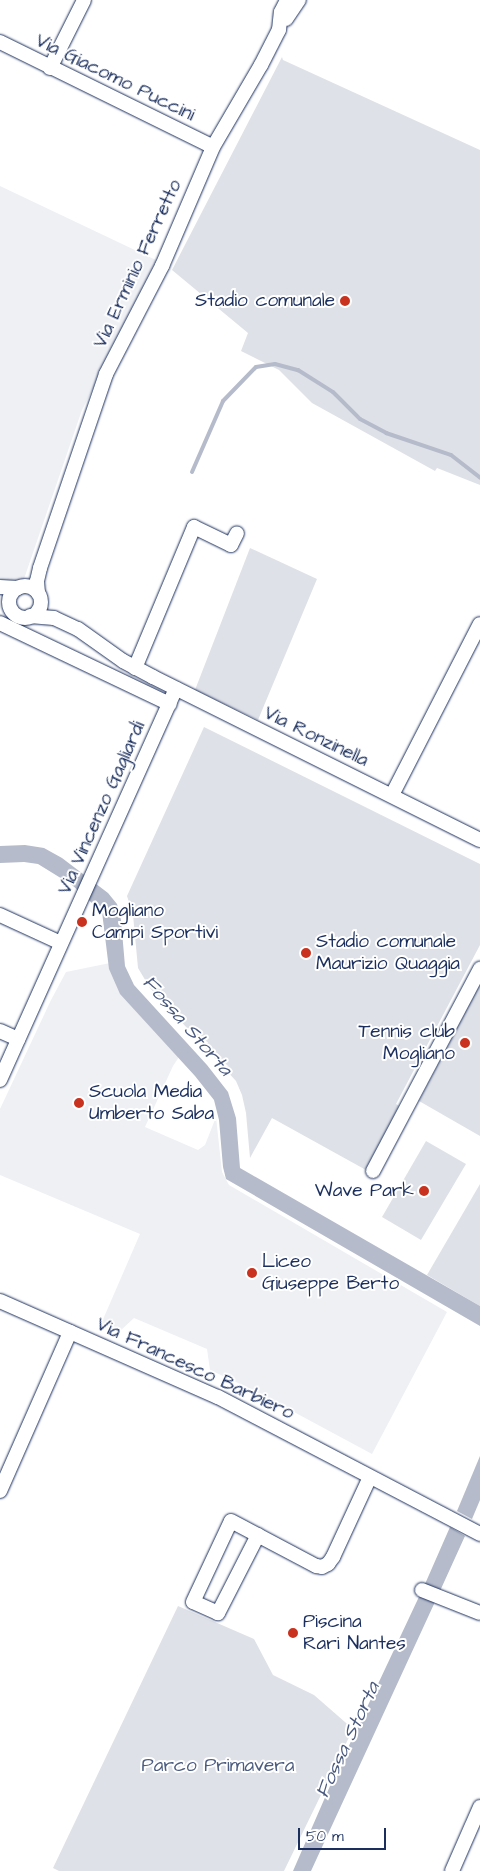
<!DOCTYPE html>
<style>
body{margin:0}
#map{position:relative;width:480px;height:1871px;overflow:hidden;background:#fff;font-family:"Architects Daughter",sans-serif}
div>[style]{position:absolute}
.built>*{inset:0;background:#eff0f4}
.green>*{inset:0;background:#dee1e7}
.water>*{inset:0;background:#b5bbca}
.stream>*{height:4px;margin:-2px;padding:0 2px;transform-origin:2px;border-radius:2px;background:#b5bbca}
.roads{filter:drop-shadow(0 0 1px #1b2f5e) drop-shadow(0 0 1px #1b2f5e)}
.minor>*{height:14px;margin:-7px;padding:0 7px;transform-origin:7px;border-radius:7px;background:#fff}
.minor>.ring{margin:-7px;padding:0;box-sizing:content-box;background:none;border:14px solid #fff;border-radius:50%}
.dots>*{width:14px;height:14px;translate:-50% -50%;box-sizing:border-box;border:2px solid #fff;border-radius:50%}
span{translate:-50% -50%;white-space:nowrap;text-align:center;line-height:1.15;-webkit-text-stroke:4px #fff;paint-order:stroke}
.street-label{font-size:19px;color:#1b2f5e}
.poi-label{font-size:19px;color:#1b2f5e}
.right{translate:-100% -50%;text-align:right}
.left{translate:0 -50%;text-align:left}
.park-label{font-size:19px;color:#4c5c80}
.water-label{font-size:20px;color:#49597e;font-style:italic}
.scale{position:absolute;left:298px;top:1828px;width:88px;height:22px;box-sizing:border-box;border:2px solid #1b2f5e;border-top:0;padding-left:6px;font-size:15px;line-height:18px;white-space:nowrap;color:#1b2f5e;-webkit-text-stroke:4px #fff;paint-order:stroke}
</style>
<div id="map">
<div class="built">
<div style="clip-path:polygon(0 186px,158px 261px,82px 410px,24px 579px,8px 590px,0 586px)"></div>
<div style="clip-path:polygon(110px 963px,179px 1057px,173px 1066px,145px 1127px,198px 1150px,205px 1145px,216px 1117px,222px 1172px,229px 1185px,447px 1312px,372px 1454px,251px 1389px,210px 1370px,207px 1349px,134px 1318px,119px 1332px,101px 1324px,140px 1234px,0 1175px,0 1109px,51px 1000px,66px 972px)"></div>
</div>
<div class="green">
<div style="clip-path:polygon(282px 57px,283px 60px,480px 150px,480px 485px,437px 468px,435px 471px,312px 403px,279px 370px,241px 351px,248px 333px,172px 270px)"></div>
<div style="clip-path:polygon(250px 548px,317px 579px,258px 720px,195px 690px)"></div>
<div style="clip-path:polygon(204px 727px,480px 864px,480px 945px,396px 1104px,401px 1107px,366px 1170px,272px 1118px,250px 1158px,246px 1113px,242px 1095px,236px 1081px,150px 988px,138px 968px,133px 915px,127px 896px)"></div>
<div style="clip-path:polygon(480px 984px,480px 1136px,419px 1101px)"></div>
<div style="clip-path:polygon(426px 1141px,466px 1164px,421px 1240px,382px 1217px)"></div>
<div style="clip-path:polygon(480px 1184px,480px 1306px,427px 1275px)"></div>
<div style="clip-path:polygon(178px 1606px,254px 1639px,273px 1675px,314px 1695px,353px 1729px,284px 1871px,59px 1871px,53px 1868px)"></div>
</div>
<div class="water">
<div style="clip-path:polygon(25px 845px,44px 848px,62px 858px,108px 893px,117px 904px,121px 920px,125px 966px,134px 985px,207px 1065px,228px 1092px,236px 1118px,240px 1168px,480px 1306px,480px 1326px,226px 1179px,223px 1167px,219px 1120px,214px 1100px,195px 1076px,120px 994px,109px 969px,102px 912px,72px 885px,38px 864px,24px 862px,0 863px,0 846px)"></div>
<div style="clip-path:polygon(480px 1456px,480px 1500px,472px 1519px,457px 1511px)"></div>
<div style="clip-path:polygon(450px 1527px,465px 1536px,440px 1591px,311px 1871px,293px 1871px,330px 1786px,425px 1584px)"></div>
</div>
<div class="stream">
<div style="left:192px;top:472px;width:77px;rotate:-66.4deg"></div>
<div style="left:223px;top:401px;width:47px;rotate:-45.9deg"></div>
<div style="left:256px;top:367px;width:19px;rotate:-9deg"></div>
<div style="left:275px;top:364px;width:24px;rotate:15deg"></div>
<div style="left:298px;top:370px;width:41px;rotate:32.2deg"></div>
<div style="left:333px;top:392px;width:38px;rotate:45deg"></div>
<div style="left:360px;top:419px;width:30px;rotate:28deg"></div>
<div style="left:386px;top:433px;width:69px;rotate:18.7deg"></div>
<div style="left:451px;top:455px;width:37px;rotate:38deg"></div>
</div>
<div class="roads">
<div class="minor">
<div style="left:286px;top:19px;width:23px;rotate:-56deg"></div>
<div style="left:0;top:42px;width:237px;rotate:26.2deg"></div>
<div style="left:50px;top:68px;width:76px;rotate:-63.4deg"></div>
<div class="ring" style="left:9px;top:586px;width:18px;height:18px"></div>
<div style="left:0;top:587px;width:18px;rotate:3deg"></div>
<div style="left:38px;top:593px;width:12px;rotate:-95deg"></div>
<div style="left:37px;top:581px;width:13px;rotate:-77deg"></div>
<div style="left:40px;top:568px;width:205px;rotate:-71.2deg"></div>
<div style="left:106px;top:374px;width:122px;rotate:-62.6deg"></div>
<div style="left:162px;top:266px;width:129px;rotate:-66.8deg"></div>
<div style="left:213px;top:147px;width:95px;rotate:-59.7deg"></div>
<div style="left:261px;top:65px;width:39px;rotate:-63deg"></div>
<div style="left:279px;top:30px;width:18px;rotate:-84deg"></div>
<div style="left:281px;top:12px;width:13px;rotate:-63deg"></div>
<div style="left:30px;top:616px;width:24px;rotate:5deg"></div>
<div style="left:54px;top:618px;width:26px;rotate:25deg"></div>
<div style="left:78px;top:629px;width:55px;rotate:35.4deg"></div>
<div style="left:123px;top:661px;width:34px;rotate:28deg"></div>
<div style="left:153px;top:677px;width:365px;rotate:26.5deg"></div>
<div style="left:0;top:623px;width:188px;rotate:25.5deg"></div>
<div style="left:135px;top:668px;width:153px;rotate:-67.3deg"></div>
<div style="left:194px;top:527px;width:41px;rotate:25.9deg"></div>
<div style="left:231px;top:545px;width:13px;rotate:-63deg"></div>
<div style="left:392px;top:795px;width:192px;rotate:-62.8deg"></div>
<div style="left:0;top:915px;width:67px;rotate:24.7deg"></div>
<div style="left:0;top:1031px;width:20px;rotate:24deg"></div>
<div style="left:0;top:1080px;width:429px;rotate:-65.8deg"></div>
<div style="left:373px;top:1171px;width:229px;rotate:-62.1deg"></div>
<div style="left:0;top:1301px;width:238px;rotate:23.8deg"></div>
<div style="left:218px;top:1397px;width:296px;rotate:27.6deg"></div>
<div style="left:0;top:1491px;width:174px;rotate:-66.2deg"></div>
<div style="left:258px;top:1535px;width:88px;rotate:117.1deg"></div>
<div style="left:218px;top:1613px;width:27px;rotate:-156deg"></div>
<div style="left:193px;top:1602px;width:89px;rotate:-64.9deg"></div>
<div style="left:231px;top:1521px;width:96px;rotate:27.9deg"></div>
<div style="left:316px;top:1566px;width:6px;rotate:9deg"></div>
<div style="left:322px;top:1567px;width:7px;rotate:-27deg"></div>
<div style="left:328px;top:1564px;width:9px;rotate:-54deg"></div>
<div style="left:333px;top:1557px;width:88px;rotate:-65.2deg"></div>
<div style="left:422px;top:1590px;width:62px;rotate:21.6deg"></div>
<div style="left:452px;top:1871px;width:70px;rotate:-66.4deg"></div>
</div>
</div>
<div class="dots">
<div style="left:345px;top:301px;background:#c8321e"></div>
<div style="left:82px;top:922px;background:#c8321e"></div>
<div style="left:306px;top:953px;background:#c8321e"></div>
<div style="left:465px;top:1043px;background:#c8321e"></div>
<div style="left:79px;top:1103px;background:#c8321e"></div>
<div style="left:424px;top:1191px;background:#c8321e"></div>
<div style="left:252px;top:1273px;background:#c8321e"></div>
<div style="left:293px;top:1633px;background:#c8321e"></div>
</div>
<div class="street-label">
<span style="left:115px;top:78px;rotate:26deg">Via Giacomo Puccini</span>
<span style="left:138px;top:264px;rotate:-65deg">Via Erminio Ferretto</span>
<span style="left:316px;top:737px;rotate:26deg">Via Ronzinella</span>
<span style="left:102px;top:808px;rotate:-66deg">Via Vincenzo Gagliardi</span>
<span style="left:195px;top:1369px;rotate:25deg">Via Francesco Barbiero</span>
</div>
<div class="poi-label">
<span class="right" style="left:335px;top:301px">Stadio comunale</span>
<span class="left" style="left:92px;top:922px">Mogliano<br>Campi Sportivi</span>
<span class="left" style="left:316px;top:953px">Stadio comunale<br>Maurizio Quaggia</span>
<span class="right" style="left:455px;top:1043px">Tennis club<br>Mogliano</span>
<span class="left" style="left:89px;top:1103px">Scuola Media<br>Umberto Saba</span>
<span class="right" style="left:414px;top:1191px">Wave Park</span>
<span class="left" style="left:262px;top:1273px">Liceo<br>Giuseppe Berto</span>
<span class="left" style="left:303px;top:1633px">Piscina<br>Rari Nantes</span>
</div>
<div class="park-label">
<span style="left:218px;top:1766px">Parco Primavera</span>
</div>
<div class="water-label">
<span style="left:187px;top:1026px;rotate:49deg">Fossa Storta</span>
<span style="left:348px;top:1740px;rotate:-65deg">Fossa Storta</span>
</div>
<div class="scale">50 m</div>
</div>
